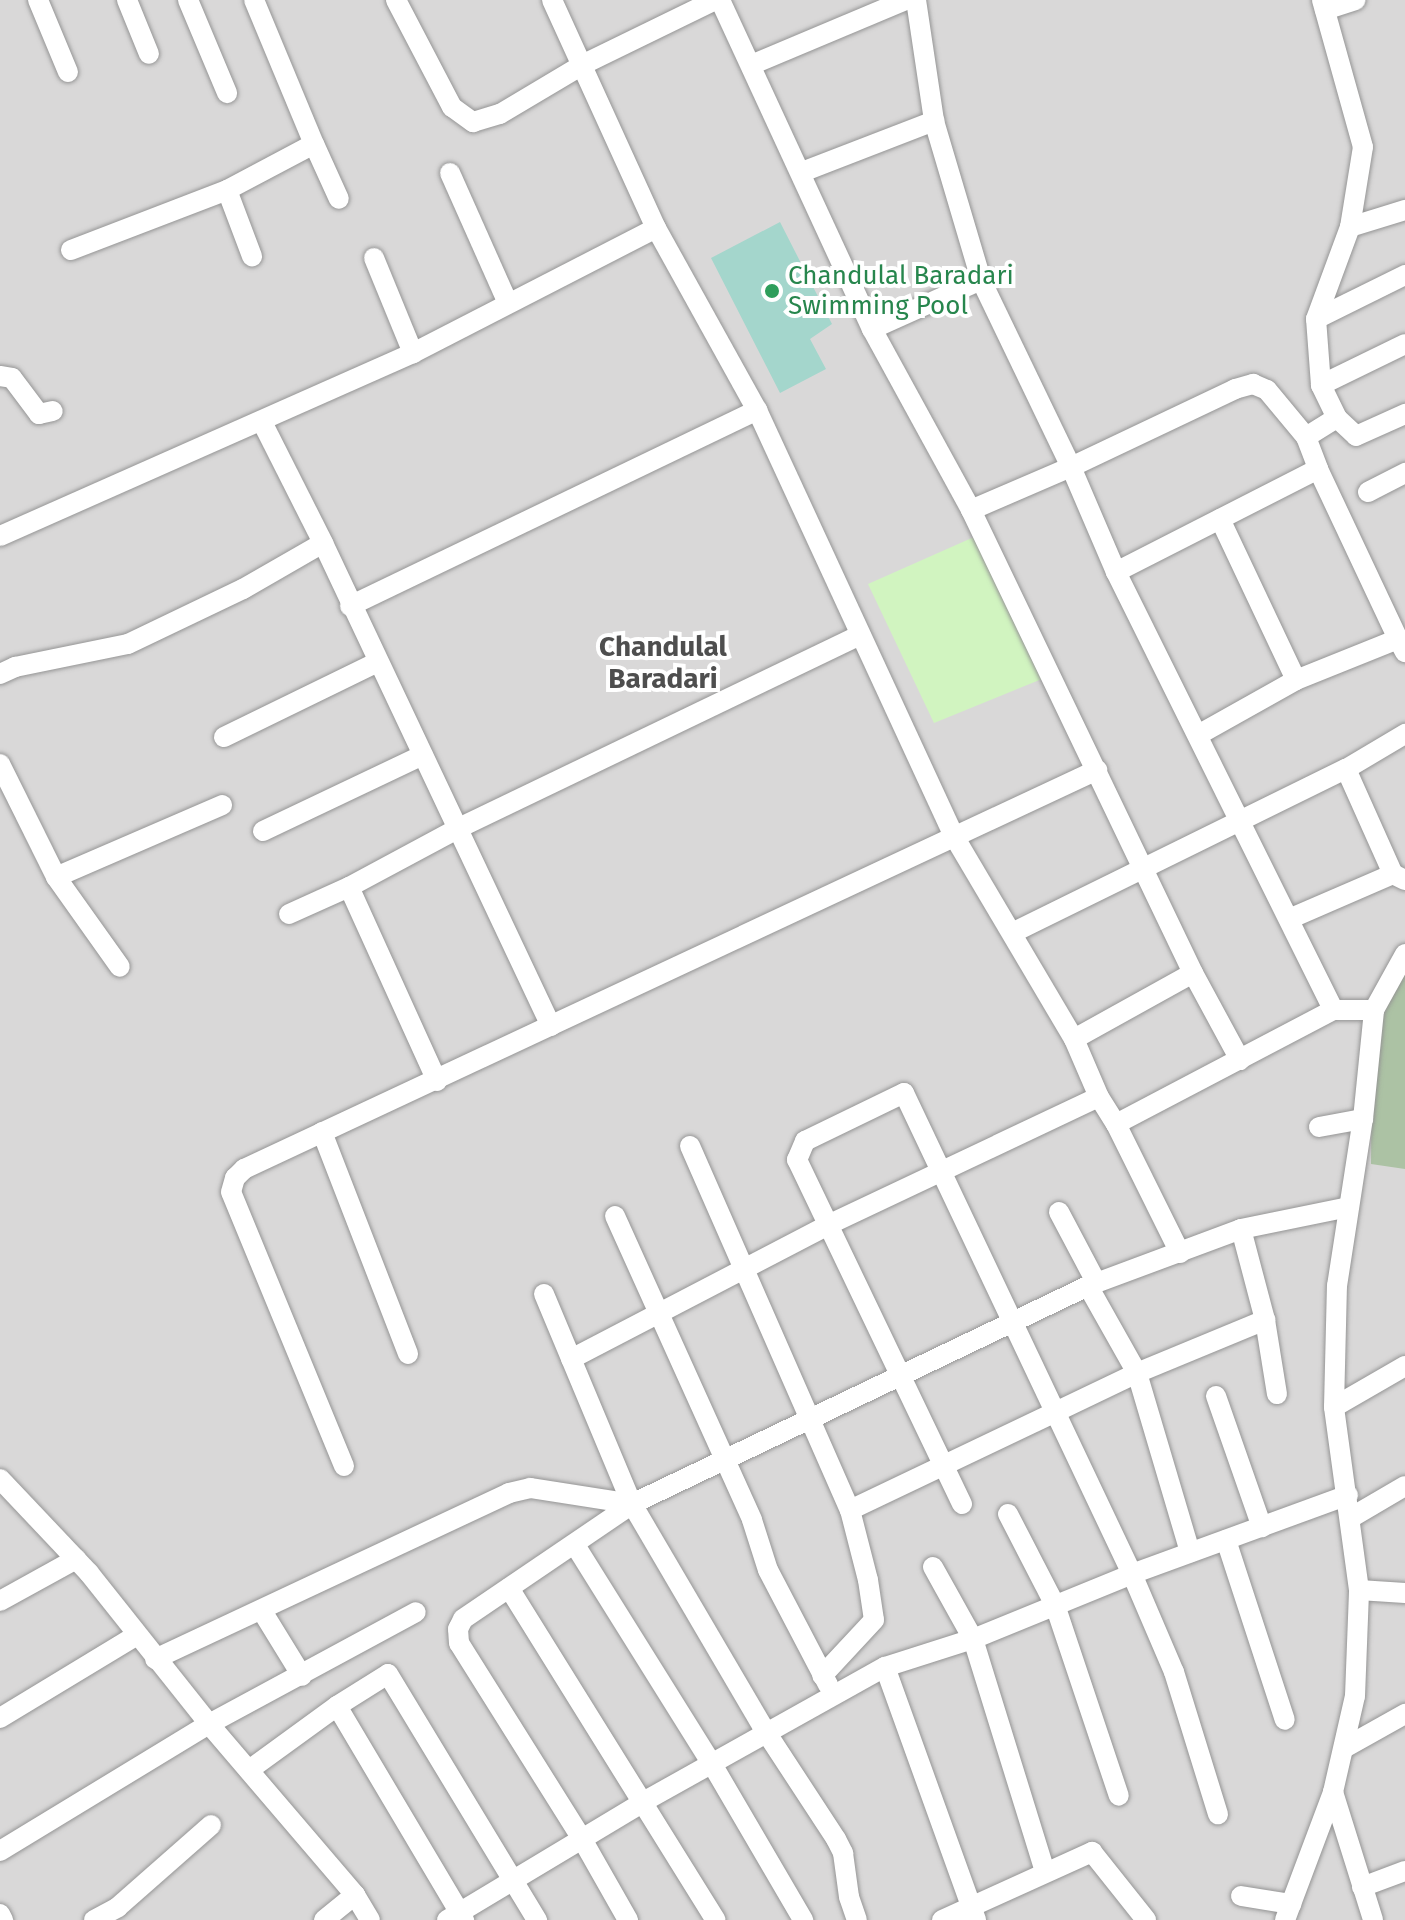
<!DOCTYPE html>
<style>
body{margin:0}
#map{position:relative;width:1405px;height:1920px;overflow:hidden;background:#ebe3e1;font-family:"Fira Sans",sans-serif}
div>[style]{position:absolute}
.residential>*{inset:0;background:#d9d8d8}
.cemetery>*{inset:0;background:#acc2a4}
.park>*{inset:0;background:#d1f4c0}
.water>*{inset:0;background:#a4d6cc}
.roads{filter:drop-shadow(0 0 2px #959595) drop-shadow(0 0 2px #959595)}
.street>*{height:20px;margin:-10px;padding:0 10px;transform-origin:10px;border-radius:10px;background:#fff}
.dots>*{width:22px;height:22px;translate:-50% -50%;box-sizing:border-box;border:4px solid #fff;border-radius:50%}
span{translate:-50% -50%;white-space:nowrap;text-align:center;line-height:1.15;-webkit-text-stroke:8px #fff;paint-order:stroke}
.leisure-label{font-size:26px;color:#27864d}
.left{translate:0 -50%;text-align:left}
.neighbourhood-label{font-size:28px;color:#4e4e4e;font-weight:700}
</style>
<div id="map">
<div class="residential">
<div style="clip-path:polygon(0 0,1405px 0,1405px 1920px,0 1920px)"></div>
</div>
<div class="cemetery">
<div style="clip-path:polygon(1405px 965px,1405px 1169px,1371px 1164px,1372px 1053px,1379px 1010px)"></div>
</div>
<div class="park">
<div style="clip-path:polygon(983px 533px,1047px 677px,934px 723px,868px 584px)"></div>
</div>
<div class="water">
<div style="clip-path:polygon(780px 222px,832px 324px,810px 339px,826px 369px,780px 393px,711px 258px)"></div>
</div>
<div class="roads">
<div class="street">
<div style="left:38px;top:0;width:78px;rotate:67.4deg"></div>
<div style="left:127px;top:0;width:58px;rotate:67.8deg"></div>
<div style="left:188px;top:0;width:101px;rotate:67.2deg"></div>
<div style="left:254px;top:0;width:156px;rotate:67.4deg"></div>
<div style="left:396px;top:0;width:121px;rotate:62.4deg"></div>
<div style="left:452px;top:107px;width:26px;rotate:36deg"></div>
<div style="left:473px;top:122px;width:28px;rotate:-17deg"></div>
<div style="left:500px;top:114px;width:98px;rotate:-30.8deg"></div>
<div style="left:584px;top:64px;width:146px;rotate:-26deg"></div>
<div style="left:552px;top:0;width:251px;rotate:65.5deg"></div>
<div style="left:656px;top:228px;width:208px;rotate:61deg"></div>
<div style="left:757px;top:410px;width:472px;rotate:65.2deg"></div>
<div style="left:955px;top:838px;width:234px;rotate:59.4deg"></div>
<div style="left:1074px;top:1039px;width:63px;rotate:66.7deg"></div>
<div style="left:1099px;top:1097px;width:32px;rotate:58deg"></div>
<div style="left:1116px;top:1124px;width:144px;rotate:63.6deg"></div>
<div style="left:720px;top:0;width:362px;rotate:65.2deg"></div>
<div style="left:872px;top:329px;width:206px;rotate:61.3deg"></div>
<div style="left:971px;top:510px;width:513px;rotate:64.38deg"></div>
<div style="left:1193px;top:973px;width:136px;rotate:151deg"></div>
<div style="left:916px;top:0;width:122px;rotate:81.5deg"></div>
<div style="left:934px;top:121px;width:166px;rotate:73.5deg"></div>
<div style="left:981px;top:280px;width:208px;rotate:64.3deg"></div>
<div style="left:1071px;top:467px;width:114px;rotate:66.8deg"></div>
<div style="left:1116px;top:572px;width:489px;rotate:63.6deg"></div>
<div style="left:1325px;top:10px;width:32px;rotate:-18deg"></div>
<div style="left:751px;top:65px;width:168px;rotate:-22.8deg"></div>
<div style="left:802px;top:172px;width:142px;rotate:-21.1deg"></div>
<div style="left:450px;top:173px;width:142px;rotate:66deg"></div>
<div style="left:227px;top:190px;width:71px;rotate:69.3deg"></div>
<div style="left:1350px;top:227px;width:58px;rotate:-17.2deg"></div>
<div style="left:71px;top:250px;width:167px;rotate:-21deg"></div>
<div style="left:227px;top:190px;width:98px;rotate:-27.9deg"></div>
<div style="left:314px;top:144px;width:60px;rotate:65.6deg"></div>
<div style="left:374px;top:258px;width:103px;rotate:67.7deg"></div>
<div style="left:1316px;top:319px;width:99px;rotate:-26.3deg"></div>
<div style="left:872px;top:329px;width:120px;rotate:-24.2deg"></div>
<div style="left:0;top:376px;width:12px;rotate:9deg"></div>
<div style="left:12px;top:378px;width:45px;rotate:53.1deg"></div>
<div style="left:39px;top:414px;width:14px;rotate:-12deg"></div>
<div style="left:1321px;top:385px;width:93px;rotate:-26deg"></div>
<div style="left:1337px;top:418px;width:26px;rotate:43deg"></div>
<div style="left:1356px;top:436px;width:54px;rotate:-24.2deg"></div>
<div style="left:262px;top:422px;width:136px;rotate:63.2deg"></div>
<div style="left:323px;top:543px;width:534px;rotate:64.73deg"></div>
<div style="left:1306px;top:437px;width:36px;rotate:-32deg"></div>
<div style="left:1337px;top:418px;width:37px;rotate:-116deg"></div>
<div style="left:1321px;top:385px;width:66px;rotate:-94.3deg"></div>
<div style="left:1316px;top:319px;width:98px;rotate:-69.7deg"></div>
<div style="left:1350px;top:227px;width:81px;rotate:-80.8deg"></div>
<div style="left:1363px;top:147px;width:153px;rotate:-105.6deg"></div>
<div style="left:1318px;top:469px;width:188px;rotate:64.8deg"></div>
<div style="left:1368px;top:492px;width:42px;rotate:-27.2deg"></div>
<div style="left:971px;top:510px;width:109px;rotate:-23.3deg"></div>
<div style="left:1071px;top:467px;width:182px;rotate:-25.4deg"></div>
<div style="left:1235px;top:389px;width:19px;rotate:-16deg"></div>
<div style="left:1253px;top:384px;width:15px;rotate:23deg"></div>
<div style="left:1267px;top:390px;width:61px;rotate:50.3deg"></div>
<div style="left:1306px;top:437px;width:34px;rotate:69deg"></div>
<div style="left:1318px;top:469px;width:227px;rotate:153deg"></div>
<div style="left:1220px;top:519px;width:178px;rotate:64.7deg"></div>
<div style="left:0;top:536px;width:452px;rotate:-23.9deg"></div>
<div style="left:413px;top:353px;width:273px;rotate:-27.2deg"></div>
<div style="left:350px;top:606px;width:452px;rotate:-25.7deg"></div>
<div style="left:0;top:674px;width:17px;rotate:-25deg"></div>
<div style="left:15px;top:667px;width:115px;rotate:-11.5deg"></div>
<div style="left:128px;top:644px;width:127px;rotate:-25.6deg"></div>
<div style="left:243px;top:589px;width:92px;rotate:-29.9deg"></div>
<div style="left:1198px;top:735px;width:112px;rotate:-29.3deg"></div>
<div style="left:1296px;top:680px;width:110px;rotate:-21.9deg"></div>
<div style="left:1398px;top:639px;width:15px;rotate:62deg"></div>
<div style="left:224px;top:737px;width:171px;rotate:-26deg"></div>
<div style="left:0;top:764px;width:126px;rotate:63.6deg"></div>
<div style="left:56px;top:877px;width:110px;rotate:54.6deg"></div>
<div style="left:1346px;top:769px;width:115px;rotate:65.9deg"></div>
<div style="left:263px;top:831px;width:177px;rotate:-25.4deg"></div>
<div style="left:56px;top:877px;width:181px;rotate:-23.4deg"></div>
<div style="left:349px;top:887px;width:213px;rotate:65.6deg"></div>
<div style="left:289px;top:914px;width:66px;rotate:-24.2deg"></div>
<div style="left:349px;top:887px;width:125px;rotate:-28.2deg"></div>
<div style="left:459px;top:828px;width:445px;rotate:-25.7deg"></div>
<div style="left:1289px;top:919px;width:113px;rotate:-23.4deg"></div>
<div style="left:1393px;top:874px;width:13px;rotate:27deg"></div>
<div style="left:1012px;top:933px;width:372px;rotate:-26.2deg"></div>
<div style="left:1346px;top:769px;width:69px;rotate:-30.7deg"></div>
<div style="left:1193px;top:973px;width:99px;rotate:61.6deg"></div>
<div style="left:1116px;top:1124px;width:245px;rotate:-27.7deg"></div>
<div style="left:1333px;top:1010px;width:41px"></div>
<div style="left:1319px;top:1127px;width:45px;rotate:-10.3deg"></div>
<div style="left:322px;top:1132px;width:238px;rotate:68.8deg"></div>
<div style="left:690px;top:1146px;width:398px;rotate:66.3deg"></div>
<div style="left:850px;top:1510px;width:72px;rotate:75.6deg"></div>
<div style="left:868px;top:1580px;width:40px;rotate:81.5deg"></div>
<div style="left:874px;top:1620px;width:76px;rotate:132.9deg"></div>
<div style="left:1059px;top:1212px;width:79px;rotate:62.1deg"></div>
<div style="left:615px;top:1216px;width:333px;rotate:65.7deg"></div>
<div style="left:752px;top:1520px;width:52px;rotate:72.3deg"></div>
<div style="left:768px;top:1570px;width:130px;rotate:62.4deg"></div>
<div style="left:1241px;top:1229px;width:94px;rotate:75.2deg"></div>
<div style="left:1265px;top:1320px;width:75px;rotate:80.8deg"></div>
<div style="left:1088px;top:1286px;width:100px;rotate:60.6deg"></div>
<div style="left:1137px;top:1373px;width:187px;rotate:73.5deg"></div>
<div style="left:544px;top:1294px;width:228px;rotate:67.3deg"></div>
<div style="left:571px;top:1359px;width:292px;rotate:-27.5deg"></div>
<div style="left:830px;top:1224px;width:297px;rotate:-25.3deg"></div>
<div style="left:1216px;top:1396px;width:139px;rotate:70.7deg"></div>
<div style="left:1334px;top:1407px;width:82px;rotate:-30deg"></div>
<div style="left:344px;top:1466px;width:296px;rotate:-112.4deg"></div>
<div style="left:231px;top:1192px;width:15px;rotate:-74deg"></div>
<div style="left:235px;top:1178px;width:13px;rotate:-45deg"></div>
<div style="left:244px;top:1169px;width:942px;rotate:-25.07deg"></div>
<div style="left:0;top:1479px;width:129px;rotate:46.6deg"></div>
<div style="left:89px;top:1573px;width:193px;rotate:51.5deg"></div>
<div style="left:209px;top:1724px;width:225px;rotate:49.5deg"></div>
<div style="left:355px;top:1895px;width:29px;rotate:59deg"></div>
<div style="left:962px;top:1504px;width:382px;rotate:-115.6deg"></div>
<div style="left:797px;top:1160px;width:21px;rotate:-67deg"></div>
<div style="left:805px;top:1141px;width:110px;rotate:-25.9deg"></div>
<div style="left:904px;top:1093px;width:532px;rotate:64.64deg"></div>
<div style="left:1132px;top:1574px;width:107px;rotate:66.8deg"></div>
<div style="left:1174px;top:1672px;width:149px;rotate:72.8deg"></div>
<div style="left:850px;top:1510px;width:318px;rotate:-25.5deg"></div>
<div style="left:1137px;top:1373px;width:139px;rotate:-22.5deg"></div>
<div style="left:1008px;top:1514px;width:102px;rotate:62.7deg"></div>
<div style="left:1055px;top:1605px;width:201px;rotate:71.5deg"></div>
<div style="left:1352px;top:1517px;width:61px;rotate:-30.3deg"></div>
<div style="left:1226px;top:1540px;width:189px;rotate:71.9deg"></div>
<div style="left:575px;top:1545px;width:258px;rotate:58deg"></div>
<div style="left:712px;top:1764px;width:181px;rotate:59.7deg"></div>
<div style="left:933px;top:1567px;width:82px;rotate:60.9deg"></div>
<div style="left:973px;top:1639px;width:243px;rotate:72.8deg"></div>
<div style="left:509px;top:1588px;width:391px;rotate:58.1deg"></div>
<div style="left:1359px;top:1590px;width:46px;rotate:3.7deg"></div>
<div style="left:0;top:1601px;width:87px;rotate:-28.9deg"></div>
<div style="left:262px;top:1611px;width:76px;rotate:58.4deg"></div>
<div style="left:155px;top:1659px;width:391px;rotate:-25.1deg"></div>
<div style="left:509px;top:1493px;width:22px;rotate:-13deg"></div>
<div style="left:530px;top:1488px;width:103px;rotate:8.9deg"></div>
<div style="left:632px;top:1504px;width:505px;rotate:-25.55deg"></div>
<div style="left:1088px;top:1286px;width:163px;rotate:-20.4deg"></div>
<div style="left:1241px;top:1229px;width:110px;rotate:-11.5deg"></div>
<div style="left:885px;top:1667px;width:269px;rotate:70.2deg"></div>
<div style="left:337px;top:1706px;width:249px;rotate:59.3deg"></div>
<div style="left:0;top:1718px;width:160px;rotate:-31.2deg"></div>
<div style="left:1346px;top:1747px;width:68px;rotate:-29.2deg"></div>
<div style="left:249px;top:1770px;width:109px;rotate:-36deg"></div>
<div style="left:337px;top:1706px;width:60px;rotate:-32.1deg"></div>
<div style="left:388px;top:1674px;width:288px;rotate:58.8deg"></div>
<div style="left:1333px;top:1792px;width:134px;rotate:72.6deg"></div>
<div style="left:0;top:1851px;width:245px;rotate:-31.3deg"></div>
<div style="left:209px;top:1724px;width:235px;rotate:-28.4deg"></div>
<div style="left:1362px;top:1887px;width:46px;rotate:-20.4deg"></div>
<div style="left:1241px;top:1896px;width:51px;rotate:9.1deg"></div>
<div style="left:0;top:1914px;width:7px;rotate:63deg"></div>
<div style="left:94px;top:1920px;width:27px;rotate:-28deg"></div>
<div style="left:118px;top:1907px;width:124px;rotate:-41.4deg"></div>
<div style="left:324px;top:1920px;width:40px;rotate:-39deg"></div>
<div style="left:447px;top:1920px;width:229px;rotate:-31deg"></div>
<div style="left:643px;top:1802px;width:277px;rotate:-29.2deg"></div>
<div style="left:885px;top:1667px;width:92px;rotate:-17.7deg"></div>
<div style="left:973px;top:1639px;width:172px;rotate:-22.2deg"></div>
<div style="left:1132px;top:1574px;width:230px;rotate:-20.1deg"></div>
<div style="left:628px;top:1920px;width:93px;rotate:-119.6deg"></div>
<div style="left:582px;top:1839px;width:231px;rotate:-122.1deg"></div>
<div style="left:459px;top:1643px;width:14px;rotate:-94deg"></div>
<div style="left:458px;top:1629px;width:11px;rotate:-63deg"></div>
<div style="left:463px;top:1619px;width:204px;rotate:-34.2deg"></div>
<div style="left:632px;top:1504px;width:264px;rotate:59.6deg"></div>
<div style="left:766px;top:1732px;width:128px;rotate:56.8deg"></div>
<div style="left:836px;top:1839px;width:16px;rotate:63deg"></div>
<div style="left:843px;top:1853px;width:44px;rotate:82.2deg"></div>
<div style="left:849px;top:1897px;width:24px;rotate:71deg"></div>
<div style="left:942px;top:1920px;width:165px;rotate:-24.4deg"></div>
<div style="left:1092px;top:1852px;width:87px;rotate:51.5deg"></div>
<div style="left:1285px;top:1920px;width:137px;rotate:-69.4deg"></div>
<div style="left:1333px;top:1792px;width:98px;rotate:-77.1deg"></div>
<div style="left:1355px;top:1696px;width:106px;rotate:-87.8deg"></div>
<div style="left:1359px;top:1590px;width:185px;rotate:-97.8deg"></div>
<div style="left:1334px;top:1407px;width:121px;rotate:-88.6deg"></div>
<div style="left:1337px;top:1286px;width:169px;rotate:-81.2deg"></div>
<div style="left:1363px;top:1119px;width:110px;rotate:-84.2deg"></div>
<div style="left:1374px;top:1010px;width:64px;rotate:-61deg"></div>
</div>
</div>
<div class="dots">
<div style="left:772px;top:291px;background:#2e9e5b"></div>
</div>
<div class="leisure-label">
<span class="left" style="left:788px;top:291px">Chandulal Baradari<br>Swimming Pool</span>
</div>
<div class="neighbourhood-label">
<span style="left:663px;top:663px">Chandulal<br>Baradari</span>
</div>
</div>
